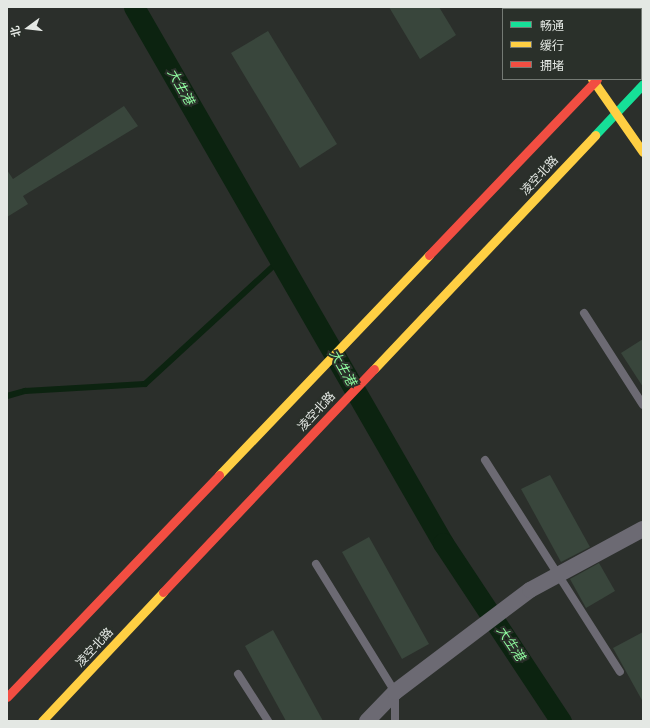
<!DOCTYPE html>
<meta charset="utf-8">
<style>
body{margin:0}
#map{position:relative;width:650px;height:728px;overflow:hidden;background:#2b2f2b;font-family:Karla,"Noto Sans SC",sans-serif}
div>[style]{position:absolute}
.stream>*{height:6px;margin:-3px;padding:0 3px;transform-origin:3px;border-radius:3px;background:#0c2310}
.canal>*{height:21px;margin:-10.5px;padding:0 10.5px;transform-origin:10.5px;border-radius:10.5px;background:#0c2310}
.building>*{inset:0;background:#39463c}
.lane>*{height:8px;margin:-4px;padding:0 4px;transform-origin:4px;border-radius:4px;background:#6c6a73}
.street>*{height:16px;margin:-8px;padding:0 8px;transform-origin:8px;border-radius:8px;background:#6c6a73}
.fast>*{height:9px;margin:-4.5px;padding:0 4.5px;transform-origin:4.5px;border-radius:4.5px;background:#16e098}
.slow>*{height:9px;margin:-4.5px;padding:0 4.5px;transform-origin:4.5px;border-radius:4.5px;background:#ffcf43}
.jam>*{height:9px;margin:-4.5px;padding:0 4.5px;transform-origin:4.5px;border-radius:4.5px;background:#f24e42}
span{translate:-50% -50%;white-space:nowrap;text-align:center;line-height:1.15;-webkit-text-stroke:4px #2a302a;paint-order:stroke}
.street-label{font-size:12px;color:#e4e8e4}
.water-label{font-size:13px;color:#8df79d;font-style:italic}
.frame{position:absolute;inset:0;border:8px solid #e4e8e4;pointer-events:none}
.legend{position:absolute;left:502px;top:8px;width:140px;height:72px;box-sizing:border-box;background:#2a302a;border:1px solid #747a74;margin:0;padding:5px 7px;list-style:none;font-size:12px;color:#e4e8e4}
.legend li{display:flex;align-items:center;gap:8px;height:20px}
.legend b{width:20px;border:1px solid #747a74}
.north{position:absolute;left:8px;top:8px;width:40px;height:40px;-webkit-text-stroke:3px #2a302a;paint-order:stroke;rotate:255deg;font-size:11px;font-weight:700;line-height:16px;text-align:center;color:#e4e8e4}
.north::after{content:'';display:block;margin:auto;width:14px;height:18px;background:#e4e8e4;clip-path:polygon(50% 0,100% 100%,50% 72%,0 100%)}
</style>
<div id="map">
<div class="stream">
<div style="left:7px;top:396px;width:19px;rotate:-16deg"></div>
<div style="left:25px;top:391px;width:120px;rotate:-3.3deg"></div>
<div style="left:145px;top:384px;width:183px;rotate:-42.6deg"></div>
</div>
<div class="canal">
<div style="left:134px;top:7px;width:619px;rotate:60.04deg"></div>
<div style="left:443px;top:543px;width:214px;rotate:56.5deg"></div>
</div>
<div class="building">
<div style="clip-path:polygon(389px 7px,439px 7px,456px 35px,420px 59px)"></div>
<div style="clip-path:polygon(268px 31px,337px 144px,300px 168px,231px 53px)"></div>
<div style="clip-path:polygon(124px 106px,138px 126px,23px 196px,28px 204px,7px 217px,7px 170px,13px 179px)"></div>
<div style="clip-path:polygon(643px 339px,643px 387px,621px 353px)"></div>
<div style="clip-path:polygon(550px 475px,590px 547px,561px 562px,521px 489px)"></div>
<div style="clip-path:polygon(369px 537px,429px 644px,402px 659px,342px 552px)"></div>
<div style="clip-path:polygon(599px 563px,615px 591px,586px 608px,570px 579px)"></div>
<div style="clip-path:polygon(273px 630px,323px 721px,286px 721px,245px 646px)"></div>
<div style="clip-path:polygon(643px 632px,643px 702px,613px 648px)"></div>
</div>
<div class="lane">
<div style="left:584px;top:313px;width:109px;rotate:57.3deg"></div>
<div style="left:485px;top:460px;width:251px;rotate:57.5deg"></div>
<div style="left:316px;top:564px;width:150px;rotate:58.3deg"></div>
<div style="left:395px;top:692px;width:29px;rotate:90deg"></div>
<div style="left:238px;top:674px;width:56px;rotate:57.4deg"></div>
</div>
<div class="street">
<div style="left:367px;top:721px;width:40px;rotate:-46deg"></div>
<div style="left:395px;top:692px;width:169px;rotate:-37.1deg"></div>
<div style="left:530px;top:590px;width:128px;rotate:-28.4deg"></div>
</div>
<div class="fast">
<div style="left:546px;top:7px;width:3px;rotate:45deg"></div>
<div style="left:641px;top:33px;width:3px;rotate:-45deg"></div>
<div style="left:595px;top:135px;width:70px;rotate:-46.7deg"></div>
</div>
<div class="slow">
<div style="left:592px;top:79px;width:89px;rotate:55.1deg"></div>
<div style="left:374px;top:369px;width:322px;rotate:-46.6deg"></div>
<div style="left:219px;top:475px;width:304px;rotate:-46.3deg"></div>
<div style="left:42px;top:721px;width:177px;rotate:-46.8deg"></div>
</div>
<div class="jam">
<div style="left:429px;top:255px;width:243px;rotate:-46.3deg"></div>
<div style="left:163px;top:592px;width:307px;rotate:-46.6deg"></div>
<div style="left:7px;top:697px;width:307px;rotate:-46.3deg"></div>
</div>
<div class="street-label">
<span style="left:540px;top:176px;rotate:-47deg">凌空北路</span>
<span style="left:317px;top:412px;rotate:-47deg">凌空北路</span>
<span style="left:95px;top:648px;rotate:-47deg">凌空北路</span>
</div>
<div class="water-label">
<span style="left:180px;top:87px;rotate:60deg">大生港</span>
<span style="left:342px;top:368px;rotate:60deg">大生港</span>
<span style="left:510px;top:644px;rotate:56deg">大生港</span>
</div>
<div class="frame"></div>
<ul class="legend">
<li><b style="height:5px;background:#16e098"></b>畅通</li>
<li><b style="height:5px;background:#ffcf43"></b>缓行</li>
<li><b style="height:5px;background:#f24e42"></b>拥堵</li>
</ul>
<div class="north">北</div>
</div>
